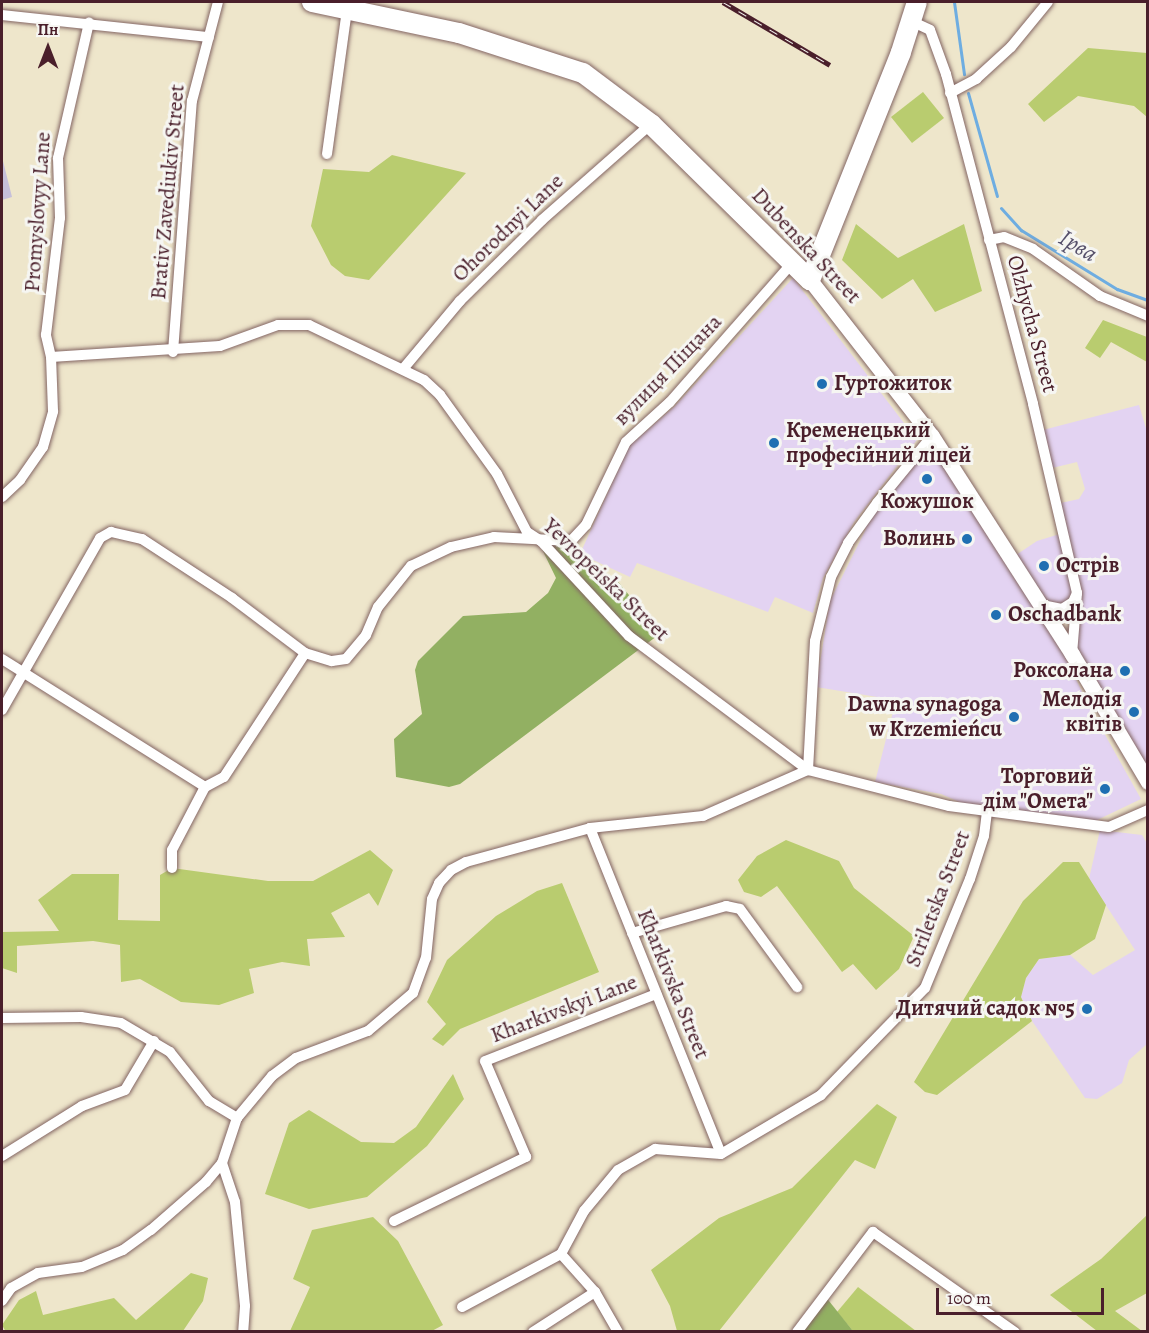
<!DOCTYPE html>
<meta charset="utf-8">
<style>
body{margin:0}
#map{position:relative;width:1149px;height:1333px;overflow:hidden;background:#eee6cb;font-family:Alegreya,serif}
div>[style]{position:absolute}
.built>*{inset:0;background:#e3d3f2}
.industrial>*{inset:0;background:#c6c0da}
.green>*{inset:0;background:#b9cc6f}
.forest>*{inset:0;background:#92b062}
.stream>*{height:3px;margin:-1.5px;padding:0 1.5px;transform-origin:1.5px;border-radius:1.5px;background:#6eade1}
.roads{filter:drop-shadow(0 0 2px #836563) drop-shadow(0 0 2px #836563)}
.street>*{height:10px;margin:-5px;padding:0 5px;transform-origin:5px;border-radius:5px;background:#fff}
.secondary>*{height:15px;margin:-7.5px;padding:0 7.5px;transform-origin:7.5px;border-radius:7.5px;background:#fff}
.highway>*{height:20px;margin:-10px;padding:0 10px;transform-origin:10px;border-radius:10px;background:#fff}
.rail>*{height:5px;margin-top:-2.5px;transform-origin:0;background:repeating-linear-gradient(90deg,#f6f6f2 0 9px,#4a1f2b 0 18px);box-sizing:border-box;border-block:2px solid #4a1f2b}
.dots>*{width:16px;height:16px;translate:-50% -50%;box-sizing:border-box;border:3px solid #f6f6f2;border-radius:50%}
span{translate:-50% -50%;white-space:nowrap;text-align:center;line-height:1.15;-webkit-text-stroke:6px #f6f6f2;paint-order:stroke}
.street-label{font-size:22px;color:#4a1f2b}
.poi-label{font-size:22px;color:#4a1f2b;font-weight:700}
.left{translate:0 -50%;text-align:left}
.right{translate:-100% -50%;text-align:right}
.water-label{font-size:24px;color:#57516b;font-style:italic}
.frame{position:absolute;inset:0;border:3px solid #4a1f2b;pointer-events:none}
.north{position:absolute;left:18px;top:18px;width:60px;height:60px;-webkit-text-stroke:4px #f6f6f2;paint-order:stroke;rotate:0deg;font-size:16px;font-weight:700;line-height:24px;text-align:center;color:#4a1f2b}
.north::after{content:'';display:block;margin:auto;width:21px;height:27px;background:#4a1f2b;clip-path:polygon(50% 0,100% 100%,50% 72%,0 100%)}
.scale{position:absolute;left:936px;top:1288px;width:168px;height:27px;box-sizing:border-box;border:3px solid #4a1f2b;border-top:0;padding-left:8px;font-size:18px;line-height:21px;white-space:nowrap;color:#4a1f2b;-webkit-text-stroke:4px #f6f6f2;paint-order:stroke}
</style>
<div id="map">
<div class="built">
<div style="clip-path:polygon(793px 278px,917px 440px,854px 522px,823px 578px,813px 613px,775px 597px,768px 612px,637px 563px,630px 577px,580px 554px,629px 446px,675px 406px)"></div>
<div style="clip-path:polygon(1139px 405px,1148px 435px,1147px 782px,1072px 654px,1077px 609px,1040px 605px,1090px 708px,1141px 799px,1095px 821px,964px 804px,941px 794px,875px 782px,896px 700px,816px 687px,830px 601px,866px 529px,862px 524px,932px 436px,1010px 559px,1037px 541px,1063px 533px,1056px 504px,1079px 499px,1085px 489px,1077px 462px,1048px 469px,1039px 431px)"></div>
<div style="clip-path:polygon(1100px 830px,1142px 835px,1148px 845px,1147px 1044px,1129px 1060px,1122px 1083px,1097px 1099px,1085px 1098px,1032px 1021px,1021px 997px,1026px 978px,1039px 959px,1070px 955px,1093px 975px,1135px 950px,1089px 879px)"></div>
</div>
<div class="industrial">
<div style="clip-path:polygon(2px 157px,12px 197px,2px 200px)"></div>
</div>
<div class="green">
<div style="clip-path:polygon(1088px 48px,1147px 53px,1147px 117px,1134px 106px,1078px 96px,1044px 122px,1028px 104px)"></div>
<div style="clip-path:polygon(923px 92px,944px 118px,912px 143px,891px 117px)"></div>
<div style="clip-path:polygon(392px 155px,466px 173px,369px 280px,345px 276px,331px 265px,311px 226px,323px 169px,369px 172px)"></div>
<div style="clip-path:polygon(856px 224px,898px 258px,964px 224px,982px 291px,935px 312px,913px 279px,882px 299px,842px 260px)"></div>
<div style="clip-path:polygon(1103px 320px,1147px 337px,1147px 362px,1111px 342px,1100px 358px,1085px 348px)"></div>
<div style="clip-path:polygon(786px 840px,839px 861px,854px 888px,914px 936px,899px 969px,876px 990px,853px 964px,842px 972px,777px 886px,761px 897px,744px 892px,738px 880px,757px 856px)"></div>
<div style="clip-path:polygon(370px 850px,393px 870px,378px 906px,369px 893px,331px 913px,345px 937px,307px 939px,310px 966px,282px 962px,249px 969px,254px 993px,219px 1005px,181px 1002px,140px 979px,121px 982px,120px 945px,93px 941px,17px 946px,17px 973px,2px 968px,2px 932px,59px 931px,38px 900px,72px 874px,119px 874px,118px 920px,160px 921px,160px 875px,172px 868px,268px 881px,313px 881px)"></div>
<div style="clip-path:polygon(1063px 862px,1079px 862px,1106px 905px,1095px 939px,1070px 955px,1039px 959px,1026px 978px,1021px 997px,1032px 1021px,937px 1095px,925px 1092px,914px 1082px,1023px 901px)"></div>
<div style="clip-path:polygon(562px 883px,599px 972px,460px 1029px,443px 1046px,432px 1039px,446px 1024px,427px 1002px,447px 960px,496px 916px,537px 891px)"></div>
<div style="clip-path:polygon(453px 1074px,464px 1099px,427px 1146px,367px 1197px,309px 1209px,265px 1194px,289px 1123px,309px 1110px,361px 1142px,394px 1143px,416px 1127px)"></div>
<div style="clip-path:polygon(877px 1104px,897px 1117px,875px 1169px,855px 1160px,719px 1331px,677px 1331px,670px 1306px,651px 1270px,719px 1218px,792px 1188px)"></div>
<div style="clip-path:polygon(1147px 1215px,1147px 1293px,1115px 1311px,1142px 1331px,1097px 1331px,1050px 1295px,1101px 1259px)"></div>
<div style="clip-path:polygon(373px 1217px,398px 1241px,443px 1325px,430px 1332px,290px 1331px,310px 1287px,293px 1279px,312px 1230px)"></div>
<div style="clip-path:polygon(191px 1273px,208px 1278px,203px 1301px,183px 1331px,6px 1332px,2px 1325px,19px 1300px,36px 1291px,43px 1315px,114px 1298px,136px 1320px)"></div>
<div style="clip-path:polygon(858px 1287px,916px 1331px,853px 1331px,837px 1312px)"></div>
</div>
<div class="forest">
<div style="clip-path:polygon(538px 541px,576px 542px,581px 561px,615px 578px,656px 628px,657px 636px,460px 784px,449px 787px,396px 777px,394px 739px,422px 714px,415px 670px,418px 661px,463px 616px,526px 612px,548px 593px,556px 578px)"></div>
<div style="clip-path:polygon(825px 1296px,853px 1331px,797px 1332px)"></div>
</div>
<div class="stream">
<div style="left:954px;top:2px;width:73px;rotate:82.1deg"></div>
<div style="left:968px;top:93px;width:107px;rotate:74.3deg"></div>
<div style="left:1001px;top:208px;width:30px;rotate:48deg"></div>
<div style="left:1021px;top:230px;width:113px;rotate:31.6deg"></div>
<div style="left:1117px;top:289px;width:33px;rotate:20deg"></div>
</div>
<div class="roads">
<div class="street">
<div style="left:2px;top:15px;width:208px;rotate:6.1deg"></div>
<div style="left:911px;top:21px;width:21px;rotate:25deg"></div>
<div style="left:930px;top:30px;width:47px;rotate:70deg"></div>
<div style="left:946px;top:74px;width:341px;rotate:75.2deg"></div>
<div style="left:1033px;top:404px;width:194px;rotate:76.9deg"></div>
<div style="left:1077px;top:593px;width:61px;rotate:94.7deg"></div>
<div style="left:950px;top:93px;width:30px;rotate:-28deg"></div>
<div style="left:976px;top:79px;width:47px;rotate:-42.4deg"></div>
<div style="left:1011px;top:47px;width:58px;rotate:-50.6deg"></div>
<div style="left:327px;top:154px;width:146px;rotate:-82.1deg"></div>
<div style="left:989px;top:240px;width:15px;rotate:-11deg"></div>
<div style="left:1004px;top:237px;width:31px;rotate:22deg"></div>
<div style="left:1033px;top:249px;width:82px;rotate:35deg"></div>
<div style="left:1100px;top:296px;width:52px;rotate:22.6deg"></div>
<div style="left:173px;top:352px;width:252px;rotate:-85.7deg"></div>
<div style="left:192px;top:101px;width:102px;rotate:-75.3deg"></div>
<div style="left:51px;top:357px;width:169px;rotate:-3.7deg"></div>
<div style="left:220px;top:346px;width:62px;rotate:-19.9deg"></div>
<div style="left:278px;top:325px;width:31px"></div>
<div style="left:309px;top:325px;width:127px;rotate:25.6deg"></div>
<div style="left:424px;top:380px;width:22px;rotate:43deg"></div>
<div style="left:440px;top:395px;width:97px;rotate:54.2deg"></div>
<div style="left:497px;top:474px;width:65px;rotate:62.7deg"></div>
<div style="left:527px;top:532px;width:17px;rotate:33deg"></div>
<div style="left:541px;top:541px;width:129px;rotate:47.2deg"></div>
<div style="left:629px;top:636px;width:224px;rotate:36.8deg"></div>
<div style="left:808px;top:770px;width:146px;rotate:14.3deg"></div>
<div style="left:949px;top:806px;width:161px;rotate:7.5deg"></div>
<div style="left:1109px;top:827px;width:43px;rotate:-23.6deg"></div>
<div style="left:403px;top:369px;width:89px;rotate:-50deg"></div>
<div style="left:460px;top:301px;width:115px;rotate:-44.6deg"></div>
<div style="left:542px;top:220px;width:145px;rotate:-41.4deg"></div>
<div style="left:2px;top:497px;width:25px;rotate:-43deg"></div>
<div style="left:20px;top:480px;width:40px;rotate:-55.1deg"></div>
<div style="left:43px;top:447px;width:37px;rotate:-74deg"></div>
<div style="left:53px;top:411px;width:54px;rotate:-92.1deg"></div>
<div style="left:51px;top:357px;width:23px;rotate:-103deg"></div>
<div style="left:46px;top:335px;width:118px;rotate:-83.2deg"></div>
<div style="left:60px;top:218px;width:60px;rotate:-91.9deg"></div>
<div style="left:58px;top:158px;width:139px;rotate:-77.1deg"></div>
<div style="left:1042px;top:605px;width:20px;rotate:11deg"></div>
<div style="left:1062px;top:609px;width:13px;rotate:-32deg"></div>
<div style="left:1073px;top:602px;width:10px;rotate:-66deg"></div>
<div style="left:2px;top:659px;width:240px;rotate:32.2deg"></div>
<div style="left:2px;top:710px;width:198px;rotate:-60.3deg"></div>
<div style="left:100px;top:538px;width:13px;rotate:-29deg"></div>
<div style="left:111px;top:532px;width:32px;rotate:13deg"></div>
<div style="left:142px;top:539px;width:108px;rotate:33.2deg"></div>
<div style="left:232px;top:598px;width:91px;rotate:37deg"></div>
<div style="left:590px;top:828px;width:351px;rotate:68.1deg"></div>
<div style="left:172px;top:868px;width:18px;rotate:-90deg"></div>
<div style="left:172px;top:850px;width:71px;rotate:-62.4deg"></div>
<div style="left:205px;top:787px;width:21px;rotate:-28deg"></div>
<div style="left:224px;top:777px;width:148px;rotate:-56.8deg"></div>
<div style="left:305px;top:653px;width:28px;rotate:17deg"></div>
<div style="left:332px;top:661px;width:14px;rotate:-8deg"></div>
<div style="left:346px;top:659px;width:31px;rotate:-50deg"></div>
<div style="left:366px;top:635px;width:30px;rotate:-67deg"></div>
<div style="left:378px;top:607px;width:53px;rotate:-51.2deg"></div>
<div style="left:411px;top:566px;width:44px;rotate:-25.4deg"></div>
<div style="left:451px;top:547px;width:44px;rotate:-13.1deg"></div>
<div style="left:494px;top:537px;width:77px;rotate:3deg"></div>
<div style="left:571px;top:541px;width:22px;rotate:-47deg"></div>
<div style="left:586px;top:525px;width:92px;rotate:-64.3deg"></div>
<div style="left:626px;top:442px;width:59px;rotate:-42.3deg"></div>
<div style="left:670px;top:402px;width:186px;rotate:-48.7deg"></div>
<div style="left:632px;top:933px;width:98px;rotate:-16deg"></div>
<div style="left:726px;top:906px;width:14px;rotate:12deg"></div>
<div style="left:740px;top:909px;width:97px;rotate:53.8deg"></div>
<div style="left:2px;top:1018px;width:79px;rotate:-0.7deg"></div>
<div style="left:81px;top:1017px;width:40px;rotate:8.5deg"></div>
<div style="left:121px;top:1023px;width:57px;rotate:30.6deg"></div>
<div style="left:170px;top:1052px;width:63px;rotate:51.5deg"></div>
<div style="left:209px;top:1101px;width:33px;rotate:31deg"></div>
<div style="left:2px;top:1156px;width:94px;rotate:-32deg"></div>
<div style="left:82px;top:1106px;width:46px;rotate:-20.4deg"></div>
<div style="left:125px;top:1090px;width:57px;rotate:-59.4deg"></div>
<div style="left:222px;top:1163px;width:41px;rotate:71.6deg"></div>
<div style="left:235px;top:1202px;width:104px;rotate:84.5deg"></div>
<div style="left:245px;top:1306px;width:26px;rotate:94deg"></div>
<div style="left:394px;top:1221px;width:147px;rotate:-25.9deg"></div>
<div style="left:526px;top:1157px;width:104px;rotate:-113.1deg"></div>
<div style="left:485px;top:1061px;width:184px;rotate:-21.4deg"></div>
<div style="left:561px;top:1254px;width:51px;rotate:48.2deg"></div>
<div style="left:595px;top:1292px;width:46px;rotate:60.1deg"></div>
<div style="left:2px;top:1301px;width:16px;rotate:-55deg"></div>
<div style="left:11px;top:1288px;width:31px;rotate:-29deg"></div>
<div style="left:38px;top:1273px;width:44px;rotate:-7.8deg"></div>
<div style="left:82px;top:1267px;width:44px;rotate:-22.5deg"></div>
<div style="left:123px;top:1250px;width:34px;rotate:-36deg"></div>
<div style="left:151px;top:1230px;width:73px;rotate:-41.1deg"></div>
<div style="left:206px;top:1182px;width:25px;rotate:-50deg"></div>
<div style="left:222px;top:1163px;width:47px;rotate:-71.6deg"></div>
<div style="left:237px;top:1118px;width:55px;rotate:-50.2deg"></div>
<div style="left:272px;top:1076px;width:30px;rotate:-37deg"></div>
<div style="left:296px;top:1058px;width:77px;rotate:-20.6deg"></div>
<div style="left:368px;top:1031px;width:59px;rotate:-40.2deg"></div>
<div style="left:413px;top:993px;width:37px;rotate:-70deg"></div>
<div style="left:426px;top:958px;width:59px;rotate:-84.2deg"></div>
<div style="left:432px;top:899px;width:17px;rotate:-66deg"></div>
<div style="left:439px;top:883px;width:18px;rotate:-47deg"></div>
<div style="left:451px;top:870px;width:17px;rotate:-28deg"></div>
<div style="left:466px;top:862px;width:129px;rotate:-15.3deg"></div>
<div style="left:590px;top:828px;width:114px;rotate:-6.1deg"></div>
<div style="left:703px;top:816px;width:115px;rotate:-23.7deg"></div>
<div style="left:808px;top:770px;width:129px;rotate:-86.9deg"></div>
<div style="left:815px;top:641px;width:66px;rotate:-76deg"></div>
<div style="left:831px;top:577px;width:38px;rotate:-63deg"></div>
<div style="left:848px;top:543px;width:49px;rotate:-54.1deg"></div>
<div style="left:877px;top:503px;width:87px;rotate:-50.6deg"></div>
<div style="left:462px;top:1307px;width:112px;rotate:-28.2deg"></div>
<div style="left:561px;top:1254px;width:49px;rotate:-61.9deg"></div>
<div style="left:584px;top:1211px;width:53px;rotate:-50.3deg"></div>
<div style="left:618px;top:1170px;width:43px;rotate:-29.6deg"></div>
<div style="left:655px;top:1149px;width:66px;rotate:4.3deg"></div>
<div style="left:721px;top:1154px;width:116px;rotate:-30.5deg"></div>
<div style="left:821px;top:1095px;width:149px;rotate:-45.8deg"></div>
<div style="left:925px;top:988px;width:118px;rotate:-67.6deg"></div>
<div style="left:970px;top:879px;width:45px;rotate:-72deg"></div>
<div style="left:984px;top:836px;width:24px;rotate:-83deg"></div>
<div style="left:533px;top:1332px;width:74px;rotate:-32.8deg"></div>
<div style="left:797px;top:1332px;width:126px;rotate:-52.8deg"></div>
<div style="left:873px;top:1232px;width:174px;rotate:35.2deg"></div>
</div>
<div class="secondary">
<div style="left:810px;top:280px;width:198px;rotate:52deg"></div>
<div style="left:932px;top:436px;width:259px;rotate:57.3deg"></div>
<div style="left:1072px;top:654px;width:149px;rotate:59.3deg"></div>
</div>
<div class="highway">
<div style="left:312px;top:2px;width:150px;rotate:11.9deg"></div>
<div style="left:459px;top:33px;width:130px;rotate:17.9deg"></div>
<div style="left:583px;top:73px;width:85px;rotate:36.9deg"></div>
<div style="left:651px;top:124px;width:223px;rotate:44.5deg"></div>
<div style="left:810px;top:280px;width:245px;rotate:-68.2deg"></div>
<div style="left:901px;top:52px;width:52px;rotate:-72.3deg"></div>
</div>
</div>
<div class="rail">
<div style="left:723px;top:2px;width:124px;rotate:30.5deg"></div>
</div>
<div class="dots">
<div style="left:822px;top:384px;background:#1f6fb2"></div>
<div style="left:774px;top:443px;background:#1f6fb2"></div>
<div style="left:927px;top:479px;background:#1f6fb2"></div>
<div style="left:967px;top:539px;background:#1f6fb2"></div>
<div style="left:1044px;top:566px;background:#1f6fb2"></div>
<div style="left:996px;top:615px;background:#1f6fb2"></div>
<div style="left:1125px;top:671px;background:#1f6fb2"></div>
<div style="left:1134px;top:712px;background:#1f6fb2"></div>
<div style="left:1014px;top:717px;background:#1f6fb2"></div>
<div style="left:1105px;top:789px;background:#1f6fb2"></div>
<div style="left:1087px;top:1009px;background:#1f6fb2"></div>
</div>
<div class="street-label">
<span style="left:168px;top:192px;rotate:-85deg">Brativ Zavediukiv Street</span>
<span style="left:38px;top:212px;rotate:-86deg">Promyslovyy Lane</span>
<span style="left:508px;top:228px;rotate:-44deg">Ohorodnyi Lane</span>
<span style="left:806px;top:246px;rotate:47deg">Dubenska Street</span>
<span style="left:1032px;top:324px;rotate:75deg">Olzhycha Street</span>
<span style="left:668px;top:370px;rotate:-46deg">вулиця Піщана</span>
<span style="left:606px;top:580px;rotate:44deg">Yevropeiska Street</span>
<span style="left:938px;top:899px;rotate:-69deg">Striletska Street</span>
<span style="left:673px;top:984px;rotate:68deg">Kharkivska Street</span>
<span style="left:564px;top:1009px;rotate:-21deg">Kharkivskyi Lane</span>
</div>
<div class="poi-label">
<span class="left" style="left:834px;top:384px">Гуртожиток</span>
<span class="left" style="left:786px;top:443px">Кременецький<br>професійний ліцей</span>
<span style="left:927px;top:502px">Кожушок</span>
<span class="right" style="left:955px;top:539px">Волинь</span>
<span class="left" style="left:1056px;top:566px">Острів</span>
<span class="left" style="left:1008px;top:615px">Oschadbank</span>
<span class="right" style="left:1113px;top:671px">Роксолана</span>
<span class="right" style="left:1122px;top:712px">Мелодія<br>квітів</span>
<span class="right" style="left:1002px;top:717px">Dawna synagoga<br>w Krzemieńcu</span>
<span class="right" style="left:1093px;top:789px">Торговий<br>дім "Омета"</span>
<span class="right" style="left:1075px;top:1009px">Дитячий садок №5</span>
</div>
<div class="water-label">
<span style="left:1078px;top:246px;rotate:31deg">Ірва</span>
</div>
<div class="frame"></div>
<div class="north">Пн</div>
<div class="scale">100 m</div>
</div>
